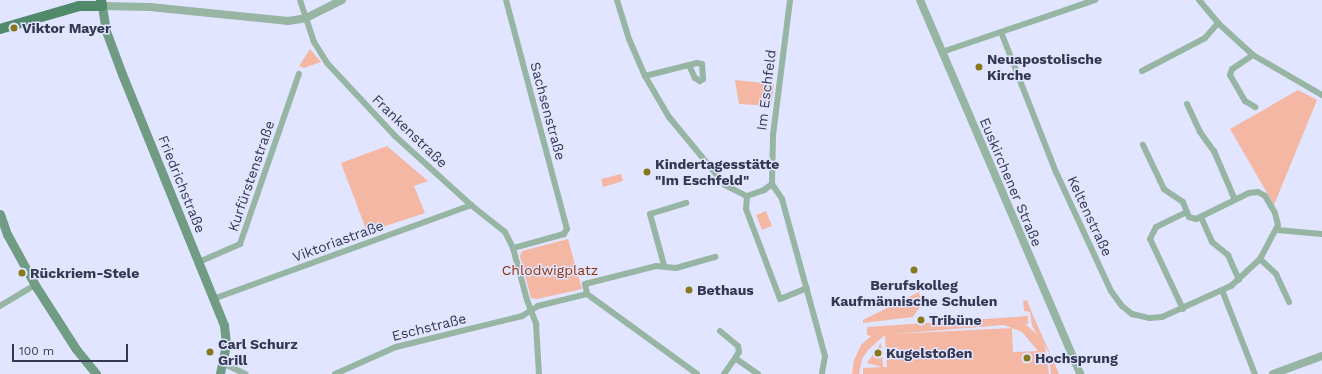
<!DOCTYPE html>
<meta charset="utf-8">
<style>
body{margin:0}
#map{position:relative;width:1322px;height:374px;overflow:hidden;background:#e1e5ff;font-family:"Work Sans",sans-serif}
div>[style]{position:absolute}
.green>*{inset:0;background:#f4b7a3}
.minor>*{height:6px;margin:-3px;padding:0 3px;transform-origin:3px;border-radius:3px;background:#97b5a3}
.tertiary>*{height:8px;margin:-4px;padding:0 4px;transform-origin:4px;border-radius:4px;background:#97b5a3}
.secondary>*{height:9px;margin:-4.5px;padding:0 4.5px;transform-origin:4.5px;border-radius:4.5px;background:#6f9c83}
.primary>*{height:10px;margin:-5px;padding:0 5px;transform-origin:5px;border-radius:5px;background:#51896b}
.dots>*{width:11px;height:11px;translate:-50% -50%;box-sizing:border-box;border:2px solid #e1e5ff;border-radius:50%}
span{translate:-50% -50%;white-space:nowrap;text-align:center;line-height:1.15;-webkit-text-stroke:3px #e1e5ff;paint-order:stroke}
.poi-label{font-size:14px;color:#353851;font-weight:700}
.left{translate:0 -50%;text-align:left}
.street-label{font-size:14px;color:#353851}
.park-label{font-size:14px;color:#903511}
.scale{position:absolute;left:12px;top:344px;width:116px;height:18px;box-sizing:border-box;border:2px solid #353851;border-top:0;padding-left:5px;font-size:12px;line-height:14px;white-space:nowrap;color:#353851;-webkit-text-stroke:3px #e1e5ff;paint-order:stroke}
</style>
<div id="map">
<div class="green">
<div style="clip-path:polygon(310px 49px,321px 62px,304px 68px,299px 66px)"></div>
<div style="clip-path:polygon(735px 80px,774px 84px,771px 106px,739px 104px)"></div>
<div style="clip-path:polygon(1298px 90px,1317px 100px,1274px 205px,1230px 129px)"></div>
<div style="clip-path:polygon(387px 146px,428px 181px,414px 186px,425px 213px,367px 232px,341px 163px)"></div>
<div style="clip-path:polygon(621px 174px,623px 181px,603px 187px,601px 179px)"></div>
<div style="clip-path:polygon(766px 211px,772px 226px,762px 230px,756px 215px)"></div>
<div style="clip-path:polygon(568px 239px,582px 289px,537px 299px,531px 298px,520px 256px,522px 251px)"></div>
<div style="clip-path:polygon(919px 292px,922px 304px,913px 317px,863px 323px,863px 320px)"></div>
<div style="clip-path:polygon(1027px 300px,1032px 313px,1059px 374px,1051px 374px,1049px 353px,1032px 326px,1030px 312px,1024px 311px,1023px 301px)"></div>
<div style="clip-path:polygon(evenodd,1028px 316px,1028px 324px,1025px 324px,1038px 335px,1045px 347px,1049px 374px,863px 374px,863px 368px,882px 367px,867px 363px,881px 343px,883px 367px,887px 367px,885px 335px,868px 350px,862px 359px,859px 374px,852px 374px,854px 360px,861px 345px,871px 336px,867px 335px,867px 327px,1028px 316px,1004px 325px,1022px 332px,1038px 351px,1013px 352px,1012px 328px,892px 334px,1004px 325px)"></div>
</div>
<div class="minor">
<div style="left:300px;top:0;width:44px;rotate:71.6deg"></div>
<div style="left:314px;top:42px;width:25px;rotate:58deg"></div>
<div style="left:327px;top:63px;width:100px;rotate:47deg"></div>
<div style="left:395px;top:136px;width:103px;rotate:42.2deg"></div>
<div style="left:471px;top:205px;width:43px;rotate:38.5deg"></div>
<div style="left:505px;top:232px;width:18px;rotate:63deg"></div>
<div style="left:513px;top:248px;width:54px;rotate:74.9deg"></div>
<div style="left:527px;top:300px;width:26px;rotate:69deg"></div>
<div style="left:536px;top:324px;width:50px;rotate:86.6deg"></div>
<div style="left:506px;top:0;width:237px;rotate:75.1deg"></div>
<div style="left:567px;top:229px;width:6px;rotate:121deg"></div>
<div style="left:564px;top:234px;width:53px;rotate:164.6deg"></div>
<div style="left:617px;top:0;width:41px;rotate:72.9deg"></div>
<div style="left:629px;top:39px;width:40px;rotate:66.6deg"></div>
<div style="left:645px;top:76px;width:48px;rotate:59.7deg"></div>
<div style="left:669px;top:117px;width:88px;rotate:50.5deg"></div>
<div style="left:725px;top:185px;width:25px;rotate:27deg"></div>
<div style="left:747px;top:196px;width:18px;rotate:-19deg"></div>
<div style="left:764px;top:190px;width:10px;rotate:-37deg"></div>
<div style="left:772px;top:184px;width:49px;rotate:-88.8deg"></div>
<div style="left:773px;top:135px;width:136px;rotate:-82.8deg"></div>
<div style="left:1199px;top:0;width:30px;rotate:50deg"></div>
<div style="left:1218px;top:23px;width:47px;rotate:42.4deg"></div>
<div style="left:1253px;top:55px;width:80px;rotate:30.1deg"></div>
<div style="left:1001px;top:32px;width:150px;rotate:68.6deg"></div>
<div style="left:1056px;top:172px;width:131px;rotate:65.2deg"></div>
<div style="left:1111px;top:291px;width:19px;rotate:54deg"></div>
<div style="left:1122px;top:306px;width:13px;rotate:39deg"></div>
<div style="left:1132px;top:314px;width:18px;rotate:13deg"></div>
<div style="left:1150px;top:318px;width:12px;rotate:-5deg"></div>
<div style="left:1162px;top:317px;width:76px;rotate:-24.2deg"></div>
<div style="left:1231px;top:286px;width:40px;rotate:-43deg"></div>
<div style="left:1260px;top:259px;width:38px;rotate:-62deg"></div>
<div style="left:1278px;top:225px;width:12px;rotate:-104deg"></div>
<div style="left:1275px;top:213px;width:20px;rotate:-120deg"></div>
<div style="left:1265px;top:196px;width:8px;rotate:-150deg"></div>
<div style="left:1258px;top:192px;width:9px;rotate:174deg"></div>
<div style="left:1249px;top:193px;width:59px;rotate:153.9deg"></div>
<div style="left:1196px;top:219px;width:7px;rotate:-164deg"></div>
<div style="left:1189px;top:217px;width:16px;rotate:-112deg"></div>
<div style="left:1183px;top:202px;width:23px;rotate:-146deg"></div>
<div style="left:1164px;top:189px;width:49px;rotate:-115.5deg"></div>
<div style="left:942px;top:52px;width:162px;rotate:-18.8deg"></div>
<div style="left:1253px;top:55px;width:25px;rotate:146deg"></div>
<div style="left:1232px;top:69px;width:6px;rotate:108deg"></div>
<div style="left:1230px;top:75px;width:30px;rotate:60deg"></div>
<div style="left:1245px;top:101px;width:12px;rotate:31deg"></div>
<div style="left:1142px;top:71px;width:71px;rotate:-27.6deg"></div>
<div style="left:1205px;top:38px;width:20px;rotate:-49deg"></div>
<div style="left:645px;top:76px;width:54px;rotate:-14deg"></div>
<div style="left:697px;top:63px;width:5px;rotate:11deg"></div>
<div style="left:702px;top:64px;width:15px;rotate:86deg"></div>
<div style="left:703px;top:79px;width:4px;rotate:146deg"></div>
<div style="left:700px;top:81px;width:6px;rotate:-149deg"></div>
<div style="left:695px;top:78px;width:14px;rotate:-115deg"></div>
<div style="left:1187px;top:104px;width:31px;rotate:65deg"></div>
<div style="left:1200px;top:132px;width:24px;rotate:54deg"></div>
<div style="left:1214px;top:151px;width:53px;rotate:66.8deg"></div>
<div style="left:772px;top:184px;width:18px;rotate:56deg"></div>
<div style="left:782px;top:199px;width:163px;rotate:74.7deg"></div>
<div style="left:825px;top:356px;width:17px;rotate:100deg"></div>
<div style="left:747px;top:196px;width:13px;rotate:94deg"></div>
<div style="left:746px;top:209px;width:96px;rotate:69.3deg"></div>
<div style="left:780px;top:299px;width:29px;rotate:-22deg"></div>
<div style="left:1201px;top:217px;width:27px;rotate:66deg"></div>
<div style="left:1212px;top:242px;width:21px;rotate:39deg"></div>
<div style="left:1228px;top:255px;width:27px;rotate:66deg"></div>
<div style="left:1277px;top:230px;width:45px;rotate:5.1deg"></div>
<div style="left:1260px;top:259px;width:22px;rotate:43deg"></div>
<div style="left:1276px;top:274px;width:31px;rotate:65deg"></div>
<div style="left:199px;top:262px;width:45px;rotate:-23.7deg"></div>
<div style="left:240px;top:244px;width:180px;rotate:-70.9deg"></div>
<div style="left:664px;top:265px;width:53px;rotate:-105.4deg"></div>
<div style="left:650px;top:214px;width:38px;rotate:-17deg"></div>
<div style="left:1222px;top:290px;width:90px;rotate:68.6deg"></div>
<div style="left:587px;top:294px;width:10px;rotate:-101deg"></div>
<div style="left:585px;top:284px;width:73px;rotate:-14.2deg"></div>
<div style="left:656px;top:266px;width:20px;rotate:6deg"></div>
<div style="left:676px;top:268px;width:41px;rotate:-15.8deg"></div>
<div style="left:587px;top:294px;width:136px;rotate:36deg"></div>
<div style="left:213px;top:299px;width:275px;rotate:-20deg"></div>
<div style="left:0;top:306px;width:41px;rotate:-31deg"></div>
<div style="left:1183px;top:309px;width:77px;rotate:-115.2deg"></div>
<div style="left:1150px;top:239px;width:13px;rotate:-63deg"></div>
<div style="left:1156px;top:227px;width:34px;rotate:-26deg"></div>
<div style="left:720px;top:331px;width:23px;rotate:40deg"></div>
<div style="left:738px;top:346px;width:6px;rotate:81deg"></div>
<div style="left:739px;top:352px;width:7px;rotate:124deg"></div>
<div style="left:222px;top:363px;width:26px;rotate:25deg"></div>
<div style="left:335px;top:374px;width:67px;rotate:-23.9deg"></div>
<div style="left:396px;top:347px;width:130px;rotate:-13.8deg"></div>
<div style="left:522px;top:316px;width:19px;rotate:-32deg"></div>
<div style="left:538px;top:306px;width:50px;rotate:-13.8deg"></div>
<div style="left:724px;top:374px;width:19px;rotate:-55deg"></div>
<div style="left:735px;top:358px;width:28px;rotate:35deg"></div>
</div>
<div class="tertiary">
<div style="left:920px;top:0;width:407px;rotate:66.8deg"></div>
<div style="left:102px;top:6px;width:48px;rotate:1.2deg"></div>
<div style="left:150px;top:7px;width:139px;rotate:5.8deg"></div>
<div style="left:288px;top:21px;width:18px;rotate:-9deg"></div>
<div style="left:306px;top:18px;width:40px;rotate:-26.6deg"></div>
<div style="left:1273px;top:374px;width:52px;rotate:-20.2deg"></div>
</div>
<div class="secondary">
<div style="left:102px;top:6px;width:25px;rotate:81deg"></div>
<div style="left:106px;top:31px;width:46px;rotate:69.6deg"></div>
<div style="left:122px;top:74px;width:271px;rotate:67.9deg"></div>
<div style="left:224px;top:325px;width:20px;rotate:84deg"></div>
<div style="left:226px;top:345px;width:30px;rotate:102deg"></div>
<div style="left:0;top:214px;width:21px;rotate:71deg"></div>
<div style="left:7px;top:234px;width:58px;rotate:61.2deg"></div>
<div style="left:35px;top:285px;width:76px;rotate:57.4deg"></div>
<div style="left:76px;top:349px;width:32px;rotate:51deg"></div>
</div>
<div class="primary">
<div style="left:0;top:29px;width:82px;rotate:-16.2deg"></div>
<div style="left:79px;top:6px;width:23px"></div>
<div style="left:102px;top:6px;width:6px;rotate:-99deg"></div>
</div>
<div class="dots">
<div style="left:14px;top:28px;background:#87781c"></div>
<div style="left:979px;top:67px;background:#87781c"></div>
<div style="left:647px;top:172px;background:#87781c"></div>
<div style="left:914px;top:270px;background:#87781c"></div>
<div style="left:22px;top:273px;background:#87781c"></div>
<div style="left:689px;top:290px;background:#87781c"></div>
<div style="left:921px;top:320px;background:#87781c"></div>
<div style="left:210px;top:352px;background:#87781c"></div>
<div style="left:878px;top:353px;background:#87781c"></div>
<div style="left:1027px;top:358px;background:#87781c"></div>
</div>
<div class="poi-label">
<span class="left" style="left:22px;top:28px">Viktor Mayer</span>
<span class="left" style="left:987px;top:67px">Neuapostolische<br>Kirche</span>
<span class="left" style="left:655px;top:172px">Kindertagesstätte<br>"Im Eschfeld"</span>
<span class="left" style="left:30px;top:273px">Rückriem-Stele</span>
<span style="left:914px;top:293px">Berufskolleg<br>Kaufmännische Schulen</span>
<span class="left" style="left:697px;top:290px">Bethaus</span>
<span class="left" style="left:929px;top:320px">Tribüne</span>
<span class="left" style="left:218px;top:352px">Carl Schurz<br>Grill</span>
<span class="left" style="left:886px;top:353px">Kugelstoßen</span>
<span class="left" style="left:1035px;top:358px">Hochsprung</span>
</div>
<div class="street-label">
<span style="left:766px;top:90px;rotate:-83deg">Im Eschfeld</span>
<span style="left:548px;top:111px;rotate:75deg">Sachsenstraße</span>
<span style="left:410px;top:131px;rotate:44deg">Frankenstraße</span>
<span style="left:251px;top:176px;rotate:-71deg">Kurfürstenstraße</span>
<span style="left:1011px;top:182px;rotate:67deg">Euskirchener Straße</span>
<span style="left:182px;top:184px;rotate:68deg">Friedrichstraße</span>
<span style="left:1090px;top:216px;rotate:65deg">Keltenstraße</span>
<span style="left:338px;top:241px;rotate:-20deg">Viktoriastraße</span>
<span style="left:429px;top:327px;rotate:-14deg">Eschstraße</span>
</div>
<div class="park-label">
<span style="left:550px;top:270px">Chlodwigplatz</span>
</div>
<div class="scale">100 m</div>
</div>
